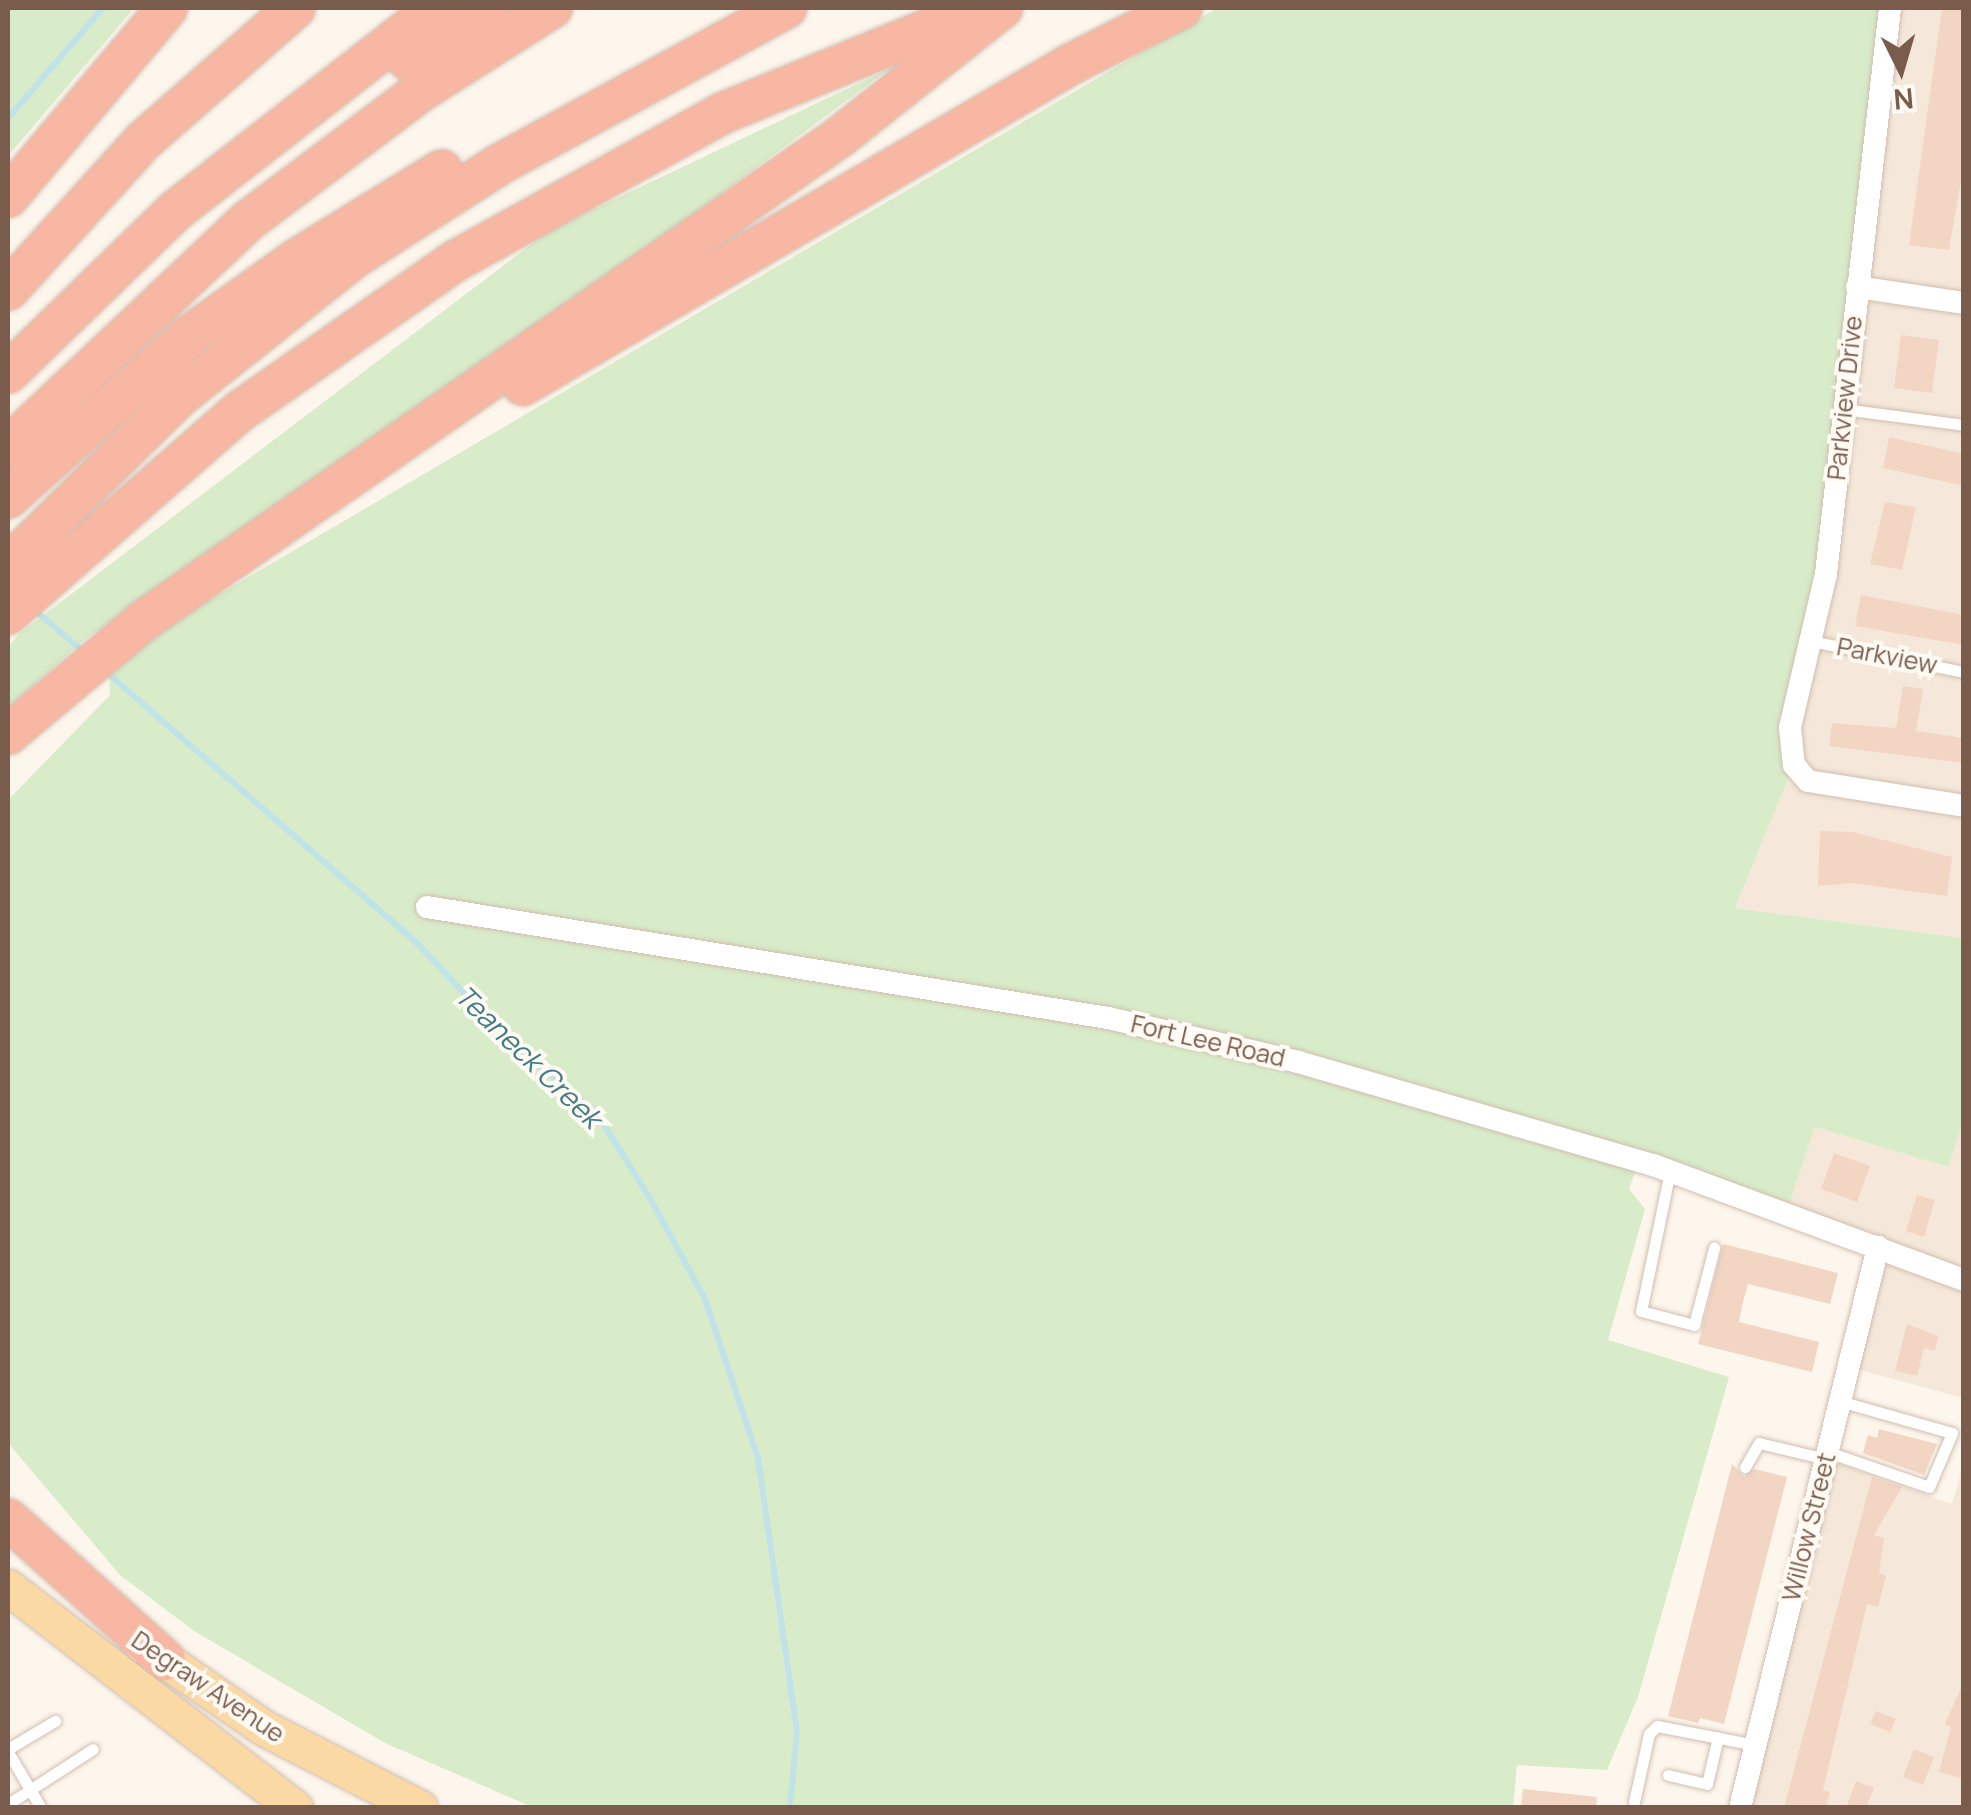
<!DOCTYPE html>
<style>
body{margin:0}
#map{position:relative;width:1971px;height:1815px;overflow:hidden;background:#fdf6ec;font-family:Manrope,sans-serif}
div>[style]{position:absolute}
.residential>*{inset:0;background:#f5e8da}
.green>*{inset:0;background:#d8ecc9}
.stream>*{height:6px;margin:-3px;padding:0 3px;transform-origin:3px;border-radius:3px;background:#bfe3e8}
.building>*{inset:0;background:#f3d5c3}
.roads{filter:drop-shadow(0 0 2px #d1beb0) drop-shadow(0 0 2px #d1beb0)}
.lane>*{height:11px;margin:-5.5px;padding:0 5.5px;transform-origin:5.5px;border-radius:5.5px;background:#fff}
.street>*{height:22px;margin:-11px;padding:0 11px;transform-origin:11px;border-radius:11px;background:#fff}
.primary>*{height:35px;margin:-17.5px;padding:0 17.5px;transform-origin:17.5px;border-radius:17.5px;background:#fbd9a5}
.highway>*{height:40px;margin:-20px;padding:0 20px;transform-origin:20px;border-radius:20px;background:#f7b7a3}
span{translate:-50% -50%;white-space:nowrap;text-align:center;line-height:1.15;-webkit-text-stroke:8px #fffaf3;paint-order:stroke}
.street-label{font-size:25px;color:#7a5c4d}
.water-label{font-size:28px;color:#437c86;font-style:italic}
.frame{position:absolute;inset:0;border:10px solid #7a5c4d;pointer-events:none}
.north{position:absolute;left:1851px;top:20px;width:100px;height:100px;-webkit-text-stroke:8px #fffaf3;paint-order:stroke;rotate:175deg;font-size:28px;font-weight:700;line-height:40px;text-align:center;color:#7a5c4d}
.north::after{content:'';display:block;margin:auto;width:35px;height:45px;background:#7a5c4d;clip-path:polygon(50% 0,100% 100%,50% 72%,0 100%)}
</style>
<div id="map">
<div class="residential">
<div style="clip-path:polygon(1886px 8px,1963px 8px,1963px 938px,1735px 908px,1794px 765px)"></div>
<div style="clip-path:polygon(1963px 1123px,1963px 1398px,1849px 1367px,1878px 1247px,1786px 1213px,1815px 1127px,1948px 1167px)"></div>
<div style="clip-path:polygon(1826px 1459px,1952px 1504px,1963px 1465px,1963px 1807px,1740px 1808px)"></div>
</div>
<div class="green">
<div style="clip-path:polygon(8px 8px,134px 8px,8px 156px)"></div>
<div style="clip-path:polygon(1217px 8px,1886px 8px,1794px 765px,1735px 908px,1963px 938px,1963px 1123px,1948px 1167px,1815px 1127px,1786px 1213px,1639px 1161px,1629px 1189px,1645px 1209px,1608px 1340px,1729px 1377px,1638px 1697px,1607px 1770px,1517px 1765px,1513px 1808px,532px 1807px,385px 1743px,194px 1631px,120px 1575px,8px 1443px,8px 800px,110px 695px,109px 659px)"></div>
<div style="clip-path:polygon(889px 69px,605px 280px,84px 640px,8px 708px,8px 647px,20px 633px,550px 230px)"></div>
</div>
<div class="stream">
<div style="left:8px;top:118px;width:145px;rotate:-49.2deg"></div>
<div style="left:32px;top:608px;width:68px;rotate:40.2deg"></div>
<div style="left:104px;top:670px;width:417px;rotate:41.1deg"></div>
<div style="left:418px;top:944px;width:137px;rotate:46.8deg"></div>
<div style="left:512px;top:1044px;width:108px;rotate:39deg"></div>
<div style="left:596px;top:1112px;width:104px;rotate:58deg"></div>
<div style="left:651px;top:1200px;width:113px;rotate:61.4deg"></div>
<div style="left:705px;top:1299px;width:168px;rotate:71.6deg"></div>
<div style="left:758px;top:1458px;width:277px;rotate:81.9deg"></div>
<div style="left:797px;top:1732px;width:76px;rotate:95.3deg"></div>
</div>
<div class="building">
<div style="clip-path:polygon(1942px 8px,1964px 8px,1964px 163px,1949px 250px,1909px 245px)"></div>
<div style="clip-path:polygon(1901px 335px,1939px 340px,1932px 393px,1894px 388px)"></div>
<div style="clip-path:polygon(1889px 437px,1964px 454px,1964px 486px,1883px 468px)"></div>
<div style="clip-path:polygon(1885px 502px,1916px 507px,1902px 570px,1870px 564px)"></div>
<div style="clip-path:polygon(1861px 595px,1964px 615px,1964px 645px,1855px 626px)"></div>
<div style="clip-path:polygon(1903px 686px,1923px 689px,1916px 731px,1964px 738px,1964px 763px,1829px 746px,1832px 723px,1896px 728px)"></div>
<div style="clip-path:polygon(1820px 831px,1852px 832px,1952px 857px,1947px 896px,1851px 883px,1818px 886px)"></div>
<div style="clip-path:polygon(1834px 1153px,1870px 1166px,1857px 1202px,1821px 1189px)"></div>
<div style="clip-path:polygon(1917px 1195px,1935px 1200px,1924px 1237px,1906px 1231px)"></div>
<div style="clip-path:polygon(1723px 1244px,1838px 1273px,1830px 1304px,1748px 1284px,1743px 1302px,1739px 1322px,1819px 1342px,1812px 1372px,1698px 1344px)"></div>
<div style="clip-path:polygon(1907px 1324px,1938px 1336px,1935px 1351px,1924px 1348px,1917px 1376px,1895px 1371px)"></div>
<div style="clip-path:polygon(1879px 1429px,1937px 1444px,1924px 1475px,1863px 1453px,1868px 1435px,1877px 1438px)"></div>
<div style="clip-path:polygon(1732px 1464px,1744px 1476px,1754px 1469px,1787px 1477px,1724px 1724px,1700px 1718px,1698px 1723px,1668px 1716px)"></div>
<div style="clip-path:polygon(1872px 1477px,1902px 1487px,1874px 1535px,1884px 1538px,1879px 1573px,1886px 1576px,1878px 1607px,1867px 1604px,1823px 1790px,1830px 1792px,1826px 1808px,1784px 1808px)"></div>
<div style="clip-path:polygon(1964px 1681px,1964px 1779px,1939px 1772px,1951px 1727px,1945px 1724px)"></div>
<div style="clip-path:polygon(1876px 1711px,1896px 1719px,1890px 1732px,1870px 1724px)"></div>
<div style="clip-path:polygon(1914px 1749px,1934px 1757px,1923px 1785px,1903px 1777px)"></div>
<div style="clip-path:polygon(1856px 1781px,1874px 1788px,1866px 1808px,1846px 1808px)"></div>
<div style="clip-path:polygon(1523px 1789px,1597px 1797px,1596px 1808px,1521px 1808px)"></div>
</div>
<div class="roads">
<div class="lane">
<div style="left:1843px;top:409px;width:122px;rotate:7.5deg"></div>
<div style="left:1811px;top:641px;width:156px;rotate:11.5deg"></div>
<div style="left:1670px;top:1171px;width:143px;rotate:101.7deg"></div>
<div style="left:1641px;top:1311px;width:55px;rotate:14.8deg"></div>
<div style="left:1694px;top:1325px;width:80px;rotate:-75.4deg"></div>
<div style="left:1828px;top:1452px;width:107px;rotate:19.1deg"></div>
<div style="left:1929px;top:1487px;width:59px;rotate:-66.9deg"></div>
<div style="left:1952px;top:1433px;width:116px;rotate:-164.1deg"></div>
<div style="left:1745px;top:1467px;width:28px;rotate:-60deg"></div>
<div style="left:1759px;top:1443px;width:69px;rotate:13.4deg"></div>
<div style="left:8px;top:1749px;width:55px;rotate:-30.8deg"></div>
<div style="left:8px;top:1752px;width:65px;rotate:59.5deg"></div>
<div style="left:1668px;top:1775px;width:40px;rotate:13deg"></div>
<div style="left:1707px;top:1784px;width:48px;rotate:-76.8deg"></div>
<div style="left:1634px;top:1802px;width:70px;rotate:-77.6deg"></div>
<div style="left:1649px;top:1734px;width:11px;rotate:-45deg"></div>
<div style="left:1657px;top:1726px;width:101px;rotate:10.9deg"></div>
<div style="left:8px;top:1804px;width:101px;rotate:-32.9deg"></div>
</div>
<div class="street">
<div style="left:1890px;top:8px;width:570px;rotate:96.45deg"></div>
<div style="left:1826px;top:574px;width:158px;rotate:103.2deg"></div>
<div style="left:1790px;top:728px;width:37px;rotate:84deg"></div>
<div style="left:1794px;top:765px;width:21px;rotate:49deg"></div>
<div style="left:1808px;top:781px;width:158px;rotate:9.1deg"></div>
<div style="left:1857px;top:287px;width:108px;rotate:8.5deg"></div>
<div style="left:427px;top:907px;width:690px;rotate:9.26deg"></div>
<div style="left:1108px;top:1018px;width:195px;rotate:13deg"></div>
<div style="left:1298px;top:1062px;width:370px;rotate:16.2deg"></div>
<div style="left:1653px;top:1165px;width:332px;rotate:20.3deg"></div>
<div style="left:1740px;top:1808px;width:578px;rotate:-76.18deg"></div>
</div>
<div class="primary">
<div style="left:8px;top:1587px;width:362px;rotate:37.6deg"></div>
<div style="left:142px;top:1644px;width:148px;rotate:34.5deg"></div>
<div style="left:264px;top:1728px;width:175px;rotate:27.1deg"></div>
</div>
<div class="highway">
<div style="left:408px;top:60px;width:95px;rotate:-33deg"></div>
<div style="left:8px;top:197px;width:247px;rotate:-49.9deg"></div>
<div style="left:8px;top:290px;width:200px;rotate:-47.8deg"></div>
<div style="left:142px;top:142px;width:203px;rotate:-41.2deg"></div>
<div style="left:8px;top:373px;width:233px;rotate:-44.1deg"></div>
<div style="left:175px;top:211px;width:331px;rotate:-37.9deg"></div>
<div style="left:523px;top:385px;width:635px;rotate:-30.36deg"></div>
<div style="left:1071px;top:64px;width:124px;rotate:-26.8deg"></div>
<div style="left:8px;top:447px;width:331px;rotate:-43.3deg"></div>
<div style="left:249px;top:220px;width:215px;rotate:-36.9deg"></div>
<div style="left:421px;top:91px;width:155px;rotate:-32.4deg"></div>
<div style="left:8px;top:498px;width:243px;rotate:-41.8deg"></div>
<div style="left:189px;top:336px;width:133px;rotate:-35.5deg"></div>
<div style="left:297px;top:259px;width:170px;rotate:-31.5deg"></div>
<div style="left:8px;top:565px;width:241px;rotate:-44.5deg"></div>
<div style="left:180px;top:396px;width:220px;rotate:-38.5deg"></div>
<div style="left:352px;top:259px;width:176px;rotate:-32.7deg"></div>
<div style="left:500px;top:164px;width:326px;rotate:-28.6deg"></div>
<div style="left:8px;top:614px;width:308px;rotate:-41.2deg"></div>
<div style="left:240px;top:411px;width:262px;rotate:-34.9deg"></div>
<div style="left:455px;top:261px;width:306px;rotate:-28.9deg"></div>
<div style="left:723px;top:113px;width:278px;rotate:-22.2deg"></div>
<div style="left:8px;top:734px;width:176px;rotate:-39.9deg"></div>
<div style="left:143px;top:621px;width:850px;rotate:-34.79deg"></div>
<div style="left:841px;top:136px;width:206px;rotate:-38.5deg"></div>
<div style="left:8px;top:1519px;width:211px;rotate:41.9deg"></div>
</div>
</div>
<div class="street-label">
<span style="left:1845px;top:398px;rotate:-84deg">Parkview Drive</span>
<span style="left:1887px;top:656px;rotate:11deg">Parkview</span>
<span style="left:1208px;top:1041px;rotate:13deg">Fort Lee Road</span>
<span style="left:1809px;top:1527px;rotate:-76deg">Willow Street</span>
<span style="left:208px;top:1687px;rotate:34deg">Degraw Avenue</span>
</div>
<div class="water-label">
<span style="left:529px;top:1056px;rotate:44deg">Teaneck Creek</span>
</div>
<div class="frame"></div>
<div class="north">N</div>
</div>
